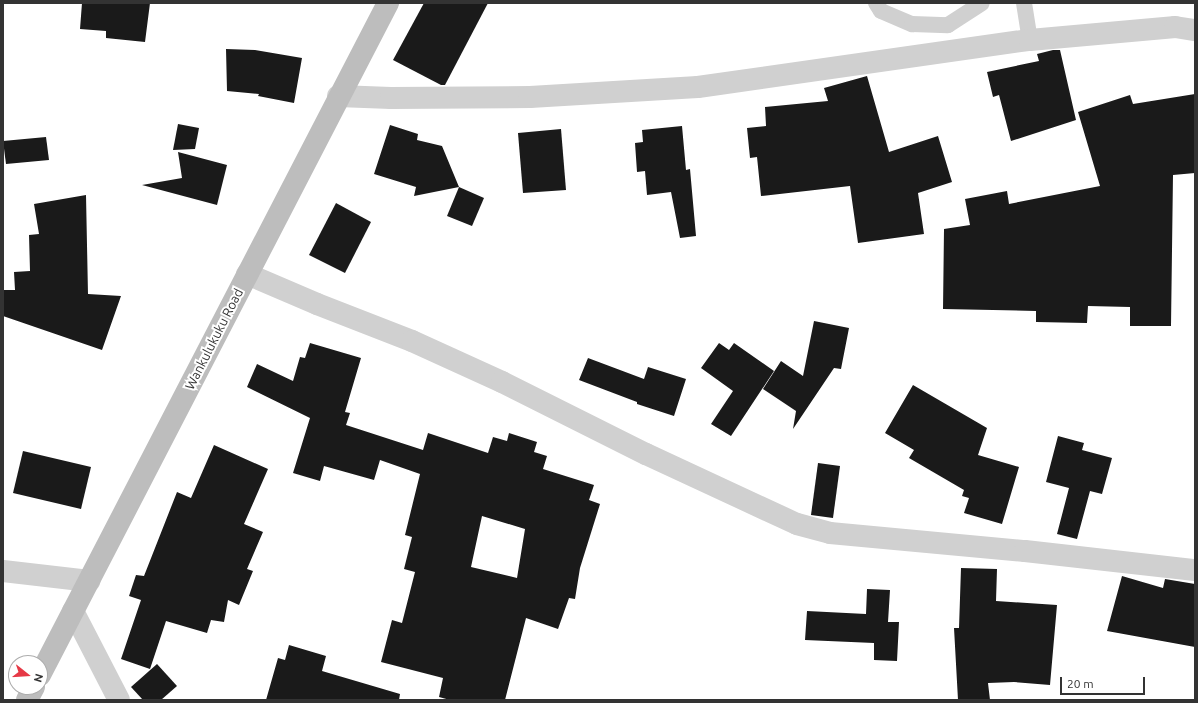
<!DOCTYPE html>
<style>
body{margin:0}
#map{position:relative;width:1198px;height:703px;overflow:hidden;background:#fff;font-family:Ubuntu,sans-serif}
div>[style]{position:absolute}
.building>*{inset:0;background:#1a1a1a}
.lane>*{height:16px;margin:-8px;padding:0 8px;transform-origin:8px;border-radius:8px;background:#d0d0d0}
.street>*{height:22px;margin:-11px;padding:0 11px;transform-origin:11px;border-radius:11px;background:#d0d0d0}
.secondary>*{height:22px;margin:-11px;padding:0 11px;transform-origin:11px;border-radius:11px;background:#bdbdbd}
span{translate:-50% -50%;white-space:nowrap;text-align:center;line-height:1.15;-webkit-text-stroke:4px #fff;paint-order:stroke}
.street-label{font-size:13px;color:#333}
.frame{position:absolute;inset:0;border:4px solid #333;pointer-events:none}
.north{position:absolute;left:8px;top:655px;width:40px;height:40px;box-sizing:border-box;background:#fff;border:1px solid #adadad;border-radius:50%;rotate:107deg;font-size:11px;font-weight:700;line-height:16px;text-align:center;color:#333}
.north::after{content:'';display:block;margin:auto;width:14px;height:18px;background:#e63946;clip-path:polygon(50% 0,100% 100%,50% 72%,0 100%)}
.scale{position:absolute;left:1060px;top:677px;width:85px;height:18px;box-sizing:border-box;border:2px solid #333;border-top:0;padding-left:5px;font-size:12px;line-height:14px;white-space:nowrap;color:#333;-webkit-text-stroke:3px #fff;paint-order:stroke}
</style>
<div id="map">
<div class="building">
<div style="clip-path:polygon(82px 3px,150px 3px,145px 42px,106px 38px,106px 31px,80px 29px)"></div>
<div style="clip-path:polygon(424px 3px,488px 3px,445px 85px,441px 85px,393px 60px)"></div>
<div style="clip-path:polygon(226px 49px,255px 50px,302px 58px,294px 103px,258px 96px,259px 94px,227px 91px)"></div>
<div style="clip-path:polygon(1053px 50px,1060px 50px,1076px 120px,1011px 141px,999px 95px,993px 97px,987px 72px,1039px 61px,1037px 54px)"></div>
<div style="clip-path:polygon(867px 76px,889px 152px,938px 136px,952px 182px,918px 193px,924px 234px,858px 243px,850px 186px,761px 196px,757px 157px,750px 158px,747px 128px,766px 126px,765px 107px,828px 101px,824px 88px)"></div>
<div style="clip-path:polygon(1195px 94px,1195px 173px,1173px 175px,1171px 326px,1130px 326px,1130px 307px,1088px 306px,1087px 323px,1036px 322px,1036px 311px,943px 309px,944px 229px,970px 225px,965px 199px,1007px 191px,1009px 204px,1100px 186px,1078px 112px,1130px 95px,1133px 104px)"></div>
<div style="clip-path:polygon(178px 124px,199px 128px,195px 149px,173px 150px)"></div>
<div style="clip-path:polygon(390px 125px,418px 134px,417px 140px,442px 146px,459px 187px,414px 196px,416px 187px,374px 174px)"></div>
<div style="clip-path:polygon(682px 126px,686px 170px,690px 169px,696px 236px,680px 238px,671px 192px,647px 195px,645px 171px,637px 172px,635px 143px,643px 142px,642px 130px)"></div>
<div style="clip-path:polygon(561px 129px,566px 190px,523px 193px,518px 133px)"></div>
<div style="clip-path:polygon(46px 137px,49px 160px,6px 164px,3px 141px)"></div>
<div style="clip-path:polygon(178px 152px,227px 165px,217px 205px,142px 185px,182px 178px)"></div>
<div style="clip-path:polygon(459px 187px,484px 198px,472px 226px,447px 216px)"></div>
<div style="clip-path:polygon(86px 195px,88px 294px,121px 296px,102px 350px,3px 316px,3px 290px,15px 290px,14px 272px,30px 271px,29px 235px,39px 234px,34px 204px)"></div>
<div style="clip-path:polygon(336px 203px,371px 222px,345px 273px,309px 255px)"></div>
<div style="clip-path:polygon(814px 321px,849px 328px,841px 369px,834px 368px,793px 429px,796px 411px,763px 389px,781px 361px,803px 376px)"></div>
<div style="clip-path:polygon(evenodd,310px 343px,361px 358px,345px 412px,350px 413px,346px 425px,423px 450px,428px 433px,488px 453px,493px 437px,507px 441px,509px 433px,537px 442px,534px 452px,547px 456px,543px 469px,594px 485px,589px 500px,600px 504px,580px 568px,575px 599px,569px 598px,558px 629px,526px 618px,505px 700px,450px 700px,439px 697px,443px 678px,381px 662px,392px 620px,402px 623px,415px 572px,404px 569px,412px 537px,405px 535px,420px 474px,380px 460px,374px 480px,324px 466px,320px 481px,293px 473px,310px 418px,247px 387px,257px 364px,293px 381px,300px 357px,305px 358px,310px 343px,482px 516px,525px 529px,517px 578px,471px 567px,482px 516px)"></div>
<div style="clip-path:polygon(719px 343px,729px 350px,734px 343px,774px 371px,731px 436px,711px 424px,733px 391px,701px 368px)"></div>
<div style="clip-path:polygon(588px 358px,644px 379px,648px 367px,686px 379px,674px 416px,637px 404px,637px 402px,579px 380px)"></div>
<div style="clip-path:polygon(913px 385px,987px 428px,978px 455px,1019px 467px,1002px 524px,964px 513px,969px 498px,962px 496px,964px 490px,909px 458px,914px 450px,885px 433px)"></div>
<div style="clip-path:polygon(1058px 436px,1084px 443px,1082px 450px,1112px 458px,1102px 494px,1090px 491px,1077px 539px,1057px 534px,1069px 488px,1046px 482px)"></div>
<div style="clip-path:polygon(214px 445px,268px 469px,244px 524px,263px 532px,247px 569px,253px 571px,239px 605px,228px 600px,224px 622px,211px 620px,207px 633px,166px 621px,150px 669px,121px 659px,141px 600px,129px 596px,136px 575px,144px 576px,177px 492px,191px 498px)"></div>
<div style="clip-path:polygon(23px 451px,91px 467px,81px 509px,13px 493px)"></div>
<div style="clip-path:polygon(818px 463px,840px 466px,833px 518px,811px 515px)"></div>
<div style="clip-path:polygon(961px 568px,997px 569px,996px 601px,1057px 605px,1050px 685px,1014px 682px,988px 683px,990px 700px,958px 700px,954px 628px,959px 628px)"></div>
<div style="clip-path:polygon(1122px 576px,1163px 588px,1165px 579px,1195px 584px,1195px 647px,1107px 631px)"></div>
<div style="clip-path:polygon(867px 589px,890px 590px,888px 622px,899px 622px,897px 661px,874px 660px,874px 643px,805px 640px,807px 611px,866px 614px)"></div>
<div style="clip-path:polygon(289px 645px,326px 656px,322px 671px,400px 694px,399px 700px,266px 700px,278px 658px,285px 660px)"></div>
<div style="clip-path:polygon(157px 664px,177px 686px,161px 700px,143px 700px,131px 687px)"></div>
</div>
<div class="lane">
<div style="left:876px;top:3px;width:9px;rotate:58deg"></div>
<div style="left:881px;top:11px;width:34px;rotate:23deg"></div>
<div style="left:912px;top:24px;width:36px;rotate:2deg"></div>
<div style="left:948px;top:25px;width:40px;rotate:-32.9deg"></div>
<div style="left:1024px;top:3px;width:37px;rotate:81deg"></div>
</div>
<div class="street">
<div style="left:338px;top:96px;width:53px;rotate:2.2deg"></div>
<div style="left:391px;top:98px;width:139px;rotate:-0.4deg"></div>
<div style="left:530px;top:97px;width:168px;rotate:-3.4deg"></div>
<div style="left:698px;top:87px;width:335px;rotate:-8.1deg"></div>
<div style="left:1030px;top:40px;width:146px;rotate:-5.1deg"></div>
<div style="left:1175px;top:27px;width:20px;rotate:9deg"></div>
<div style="left:247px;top:274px;width:76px;rotate:23.2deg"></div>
<div style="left:317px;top:304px;width:102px;rotate:21.3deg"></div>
<div style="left:412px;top:341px;width:99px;rotate:24.5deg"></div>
<div style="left:502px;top:382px;width:161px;rotate:26.6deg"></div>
<div style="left:646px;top:454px;width:166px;rotate:24.9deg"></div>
<div style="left:797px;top:524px;width:34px;rotate:15deg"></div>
<div style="left:830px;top:533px;width:196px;rotate:5.3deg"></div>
<div style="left:1025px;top:551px;width:171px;rotate:6.4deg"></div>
<div style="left:3px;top:571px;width:87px;rotate:6.6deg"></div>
<div style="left:73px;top:611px;width:100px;rotate:62.7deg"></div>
</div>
<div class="secondary">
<div style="left:40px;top:675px;width:757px;rotate:-62.62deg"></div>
<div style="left:27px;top:700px;width:15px;rotate:-62deg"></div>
</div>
<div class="street-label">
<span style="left:214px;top:339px;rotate:-63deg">Wankulukuku Road</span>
</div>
<div class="frame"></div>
<div class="north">N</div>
<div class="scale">20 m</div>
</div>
